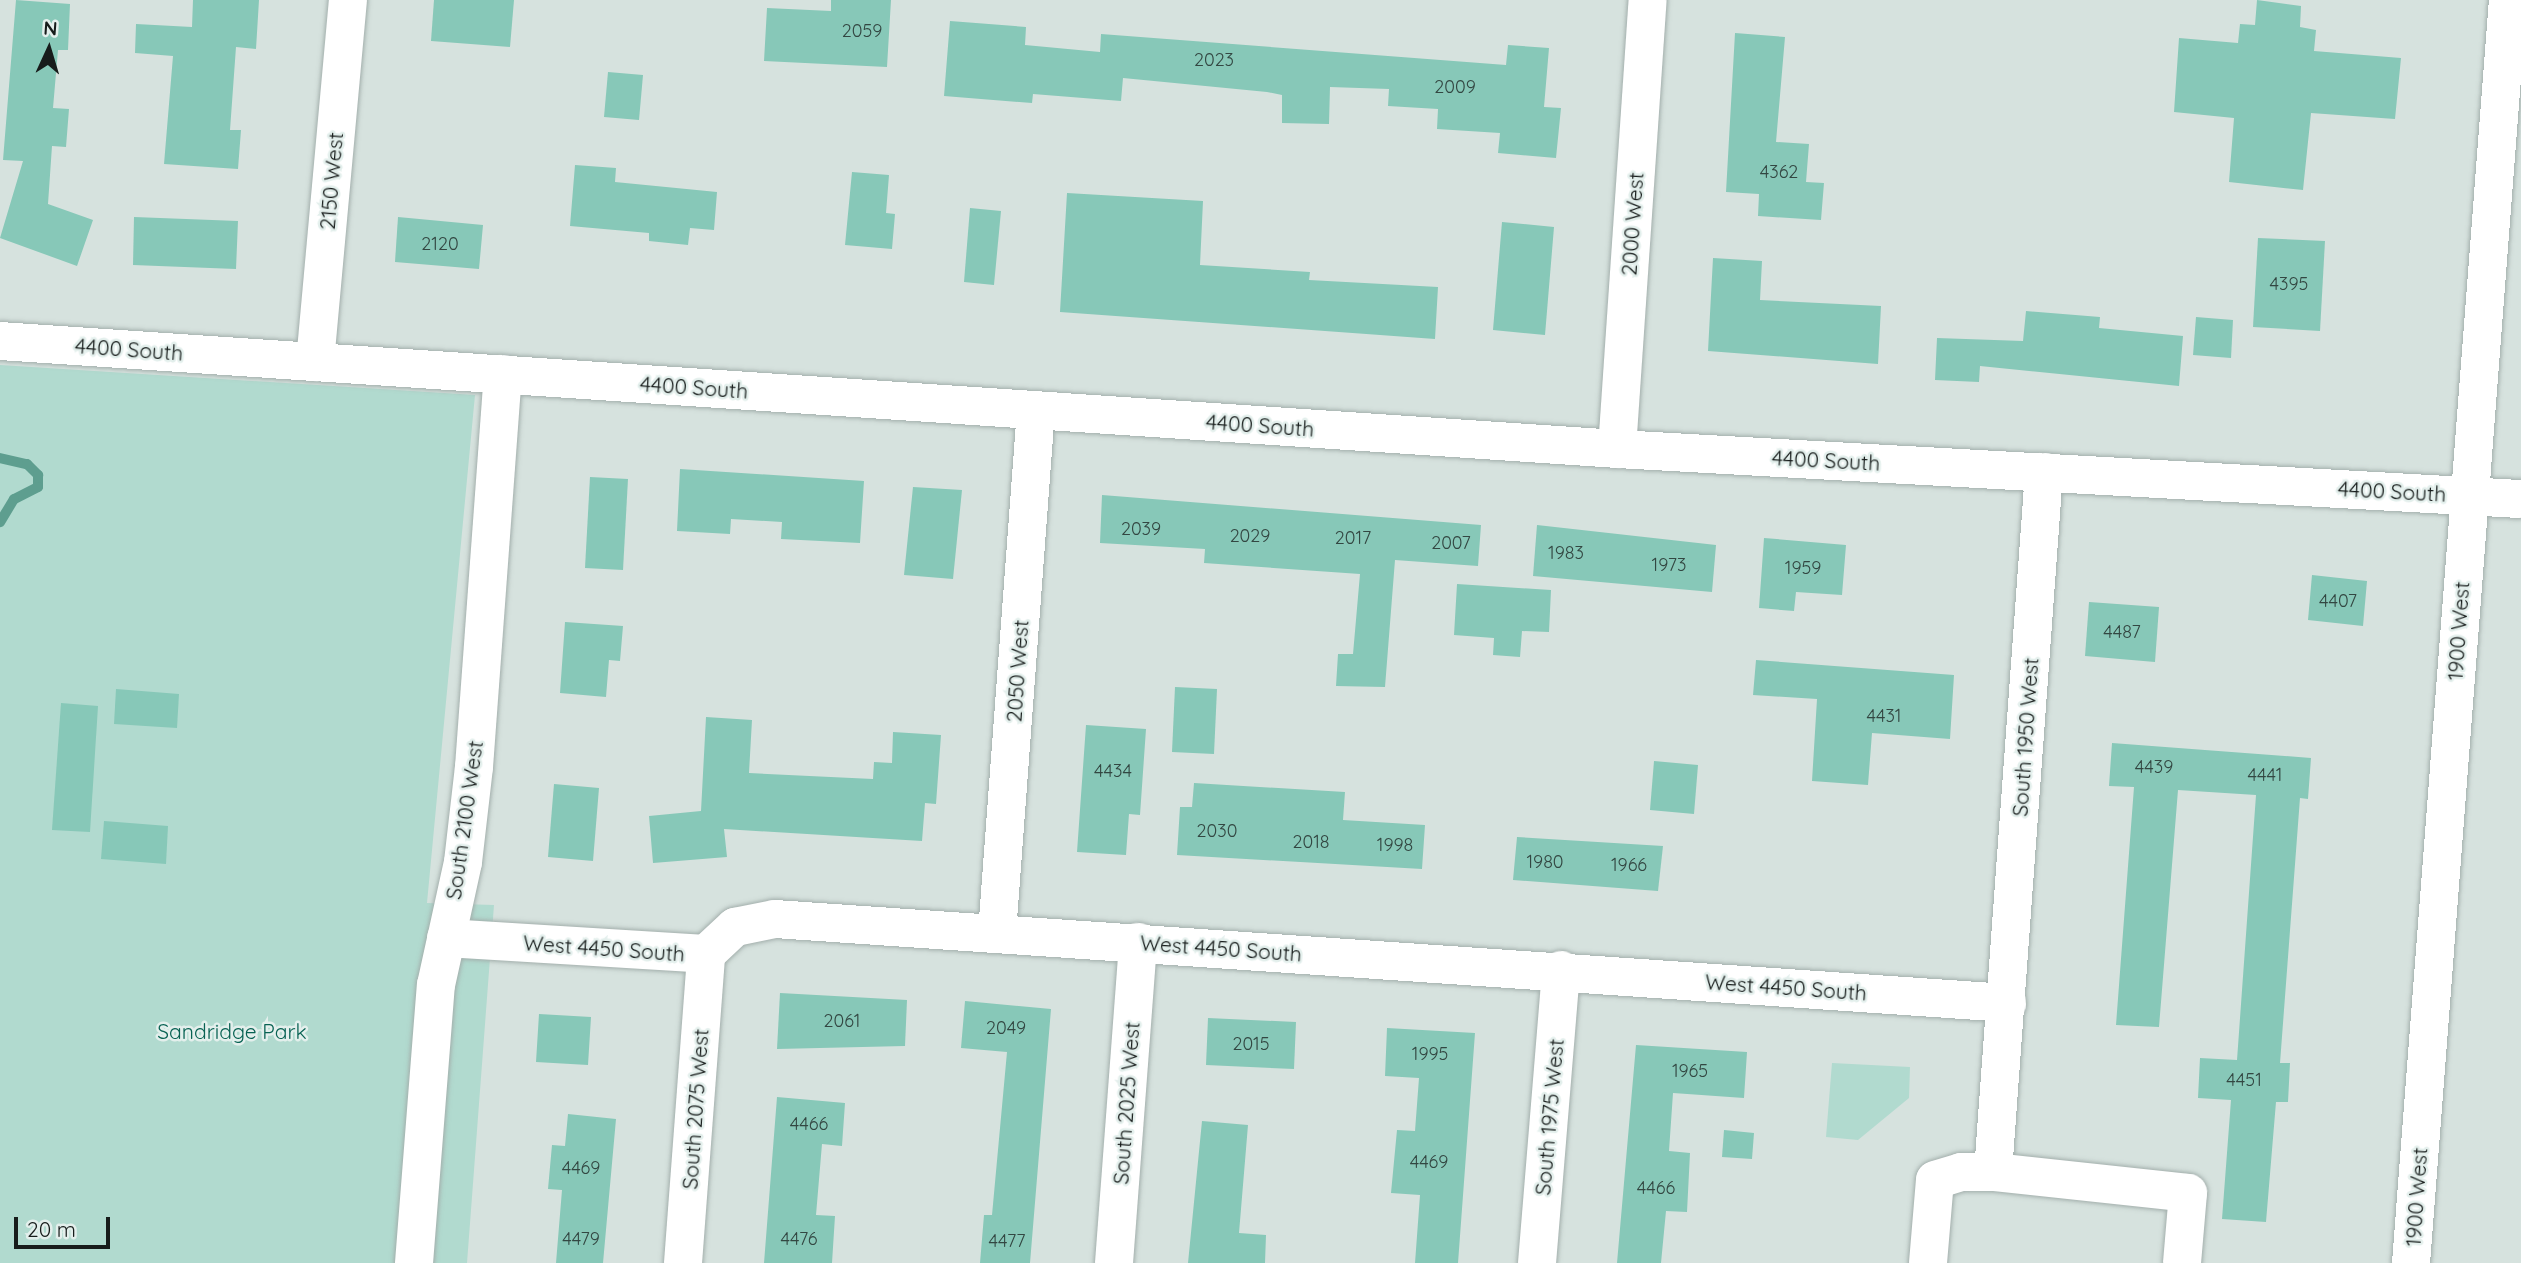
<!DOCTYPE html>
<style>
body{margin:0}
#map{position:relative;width:2521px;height:1263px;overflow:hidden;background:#d6e2de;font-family:Quicksand,sans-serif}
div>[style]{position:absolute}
.green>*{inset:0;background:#b1dacf}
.stream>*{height:10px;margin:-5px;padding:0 5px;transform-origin:5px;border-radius:5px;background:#5e9e8f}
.building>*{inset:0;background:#87c8b8}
.roads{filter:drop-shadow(0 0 2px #a3afac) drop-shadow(0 0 2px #a3afac)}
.minor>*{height:38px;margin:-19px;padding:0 19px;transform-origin:19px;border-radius:19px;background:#fff}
.major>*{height:38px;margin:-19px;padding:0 19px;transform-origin:19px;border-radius:19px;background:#fff}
span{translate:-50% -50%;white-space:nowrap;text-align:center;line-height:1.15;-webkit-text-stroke:5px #e3efec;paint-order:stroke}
.number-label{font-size:18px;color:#334742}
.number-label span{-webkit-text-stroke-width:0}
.street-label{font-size:21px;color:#171c1b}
.park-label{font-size:21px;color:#086253}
.north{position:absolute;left:14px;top:14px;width:70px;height:70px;-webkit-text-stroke:5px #e3efec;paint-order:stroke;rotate:4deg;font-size:19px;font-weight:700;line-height:28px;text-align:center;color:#171c1b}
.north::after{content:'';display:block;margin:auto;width:24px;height:32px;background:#171c1b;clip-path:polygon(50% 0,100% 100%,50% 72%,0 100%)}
.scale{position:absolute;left:14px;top:1217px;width:96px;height:32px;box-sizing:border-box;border:4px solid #171c1b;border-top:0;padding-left:9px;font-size:21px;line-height:24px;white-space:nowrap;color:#171c1b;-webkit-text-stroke:5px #e3efec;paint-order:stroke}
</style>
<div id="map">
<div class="green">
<div style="clip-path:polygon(0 365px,475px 395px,427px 903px,494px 905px,467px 1263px,0 1263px)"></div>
<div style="clip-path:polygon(1832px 1063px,1910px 1067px,1909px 1098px,1858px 1140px,1826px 1137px)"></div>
</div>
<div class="stream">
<div style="left:0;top:458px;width:28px;rotate:13deg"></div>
<div style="left:27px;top:464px;width:16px;rotate:45deg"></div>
<div style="left:38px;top:475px;width:12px;rotate:90deg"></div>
<div style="left:38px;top:487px;width:27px;rotate:153deg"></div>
<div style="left:14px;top:499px;width:27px;rotate:121deg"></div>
</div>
<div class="building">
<div style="clip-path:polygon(16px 0,70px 4px,68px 50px,58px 50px,53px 108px,69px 109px,66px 147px,52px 146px,48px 204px,93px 220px,77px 266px,0 238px,23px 161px,3px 160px)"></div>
<div style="clip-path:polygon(193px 0,259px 0,256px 49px,236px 47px,230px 130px,241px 130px,238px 169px,164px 164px,173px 56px,135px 53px,136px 24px,192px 27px)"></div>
<div style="clip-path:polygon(434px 0,514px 0,510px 47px,431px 41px)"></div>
<div style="clip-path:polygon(831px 0,891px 0,887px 67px,764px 61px,767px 8px,831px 11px)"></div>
<div style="clip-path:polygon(2257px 0,2301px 6px,2300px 27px,2316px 30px,2314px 51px,2401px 58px,2395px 119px,2311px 113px,2303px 190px,2229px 182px,2234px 118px,2174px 112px,2179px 38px,2238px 43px,2240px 24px,2255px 25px)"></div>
<div style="clip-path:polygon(950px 21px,1026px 27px,1025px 45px,1100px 52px,1101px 34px,1506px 65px,1508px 45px,1549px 48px,1544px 107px,1561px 108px,1556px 158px,1498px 153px,1500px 133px,1437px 129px,1438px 109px,1388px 106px,1389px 89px,1330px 87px,1329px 124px,1282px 123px,1282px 95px,1267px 92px,1123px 78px,1121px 101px,1033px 94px,1032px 103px,944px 96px)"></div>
<div style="clip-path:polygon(1735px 33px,1785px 37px,1776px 142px,1809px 144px,1806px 182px,1824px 183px,1821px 220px,1758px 216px,1759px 194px,1726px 192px)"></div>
<div style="clip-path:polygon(608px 72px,643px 75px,639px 120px,604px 117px)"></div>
<div style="clip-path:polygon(575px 165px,616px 168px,615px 182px,717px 192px,714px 230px,690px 228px,688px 245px,649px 241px,649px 233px,570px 226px)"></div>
<div style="clip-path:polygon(852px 172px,889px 175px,886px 213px,895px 214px,892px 249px,845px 245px)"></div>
<div style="clip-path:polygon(1067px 193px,1203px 201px,1200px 265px,1310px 272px,1309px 280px,1438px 287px,1435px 339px,1060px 312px)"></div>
<div style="clip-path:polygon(970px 208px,1001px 211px,994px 285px,964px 282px)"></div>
<div style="clip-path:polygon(134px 217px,238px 221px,236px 269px,133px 265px)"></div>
<div style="clip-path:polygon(398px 217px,483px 225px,479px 269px,395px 262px)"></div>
<div style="clip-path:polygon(1502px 222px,1554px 227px,1545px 335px,1493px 330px)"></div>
<div style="clip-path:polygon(2258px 238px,2325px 241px,2320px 331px,2253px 327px)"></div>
<div style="clip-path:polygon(1713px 258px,1762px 261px,1760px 300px,1881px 306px,1878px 364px,1708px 351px)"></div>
<div style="clip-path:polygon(2026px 311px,2100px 317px,2099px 328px,2183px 336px,2179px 386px,1980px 366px,1979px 382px,1935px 380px,1937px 338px,2023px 341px)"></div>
<div style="clip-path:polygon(2196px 317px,2233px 320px,2231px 358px,2193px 355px)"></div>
<div style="clip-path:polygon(680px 469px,864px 481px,860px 543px,781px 539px,782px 522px,731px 519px,730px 534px,677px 531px)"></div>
<div style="clip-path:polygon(590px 477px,628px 479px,623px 570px,585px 568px)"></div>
<div style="clip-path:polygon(913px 487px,962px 490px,953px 579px,904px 575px)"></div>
<div style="clip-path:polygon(1102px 495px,1481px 525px,1478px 566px,1395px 560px,1385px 687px,1336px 686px,1338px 654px,1353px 654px,1360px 574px,1204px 563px,1205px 549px,1100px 543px)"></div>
<div style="clip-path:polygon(1537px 525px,1716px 545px,1712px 592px,1533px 576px)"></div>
<div style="clip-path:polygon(1764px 538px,1846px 545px,1842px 595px,1796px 592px,1794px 611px,1759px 608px)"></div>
<div style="clip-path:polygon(2312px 575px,2367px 581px,2363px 626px,2308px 620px)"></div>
<div style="clip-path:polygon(1457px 584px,1551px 590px,1549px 632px,1522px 631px,1520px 657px,1493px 655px,1494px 638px,1454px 635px)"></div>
<div style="clip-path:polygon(2089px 602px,2159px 607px,2155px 662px,2085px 656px)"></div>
<div style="clip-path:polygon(565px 622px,623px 626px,620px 661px,609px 660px,606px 697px,560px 693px)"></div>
<div style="clip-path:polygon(1756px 660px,1954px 675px,1950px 739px,1872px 733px,1868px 785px,1812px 781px,1817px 699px,1753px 695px)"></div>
<div style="clip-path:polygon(1175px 687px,1217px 689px,1214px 754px,1172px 752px)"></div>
<div style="clip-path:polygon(116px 689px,179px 694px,177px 728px,114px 724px)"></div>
<div style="clip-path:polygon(61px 703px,98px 706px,90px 832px,52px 830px)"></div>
<div style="clip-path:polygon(706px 717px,752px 720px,749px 773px,873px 779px,874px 762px,892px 763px,893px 732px,941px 735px,936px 804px,925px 803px,922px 841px,724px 829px,727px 857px,653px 863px,649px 816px,701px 811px)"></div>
<div style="clip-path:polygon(1086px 725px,1146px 729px,1140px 815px,1129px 814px,1126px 855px,1077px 852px)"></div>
<div style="clip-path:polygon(2112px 743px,2311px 758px,2308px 799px,2300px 798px,2280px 1063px,2290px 1063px,2288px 1102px,2276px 1102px,2266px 1222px,2222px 1219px,2231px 1100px,2198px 1098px,2200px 1058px,2237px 1060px,2256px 795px,2178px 790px,2159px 1027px,2116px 1025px,2134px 787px,2109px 786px)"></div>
<div style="clip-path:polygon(1654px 761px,1698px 765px,1694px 814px,1650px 810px)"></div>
<div style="clip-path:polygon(1194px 783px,1345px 792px,1343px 820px,1425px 825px,1422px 869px,1177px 855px,1180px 807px,1192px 807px)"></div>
<div style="clip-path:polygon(554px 784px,599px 788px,593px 861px,548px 857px)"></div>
<div style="clip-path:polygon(104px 821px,168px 826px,166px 864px,101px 859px)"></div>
<div style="clip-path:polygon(1517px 837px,1663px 846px,1658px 891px,1513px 880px)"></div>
<div style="clip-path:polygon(780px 993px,907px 1000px,905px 1046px,777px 1049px)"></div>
<div style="clip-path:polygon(965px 1001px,1051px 1009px,1030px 1263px,980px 1263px,984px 1215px,992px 1215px,1007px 1052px,961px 1048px)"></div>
<div style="clip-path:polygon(539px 1014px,591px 1017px,588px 1065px,536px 1062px)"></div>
<div style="clip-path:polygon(1208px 1018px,1296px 1022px,1294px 1069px,1206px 1065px)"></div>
<div style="clip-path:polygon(1387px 1028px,1475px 1033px,1458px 1263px,1415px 1263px,1420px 1195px,1391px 1193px,1397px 1130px,1415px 1131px,1419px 1078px,1385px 1076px)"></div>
<div style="clip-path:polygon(1636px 1045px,1747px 1052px,1744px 1098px,1673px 1093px,1669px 1151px,1690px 1153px,1687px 1212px,1666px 1211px,1661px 1263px,1617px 1263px)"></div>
<div style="clip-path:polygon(777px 1097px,845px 1103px,842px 1146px,822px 1144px,816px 1215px,835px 1216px,832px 1263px,764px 1263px)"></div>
<div style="clip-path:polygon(568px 1114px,616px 1119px,603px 1263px,556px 1263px,562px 1190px,548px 1189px,552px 1145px,565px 1146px)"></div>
<div style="clip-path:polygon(1202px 1121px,1248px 1125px,1239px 1233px,1266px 1235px,1265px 1263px,1188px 1263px)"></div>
<div style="clip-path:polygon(1724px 1130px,1754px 1133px,1752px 1159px,1722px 1157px)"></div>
</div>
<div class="roads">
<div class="minor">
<div style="left:0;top:341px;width:1621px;rotate:3.82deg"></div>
<div style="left:1617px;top:449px;width:905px;rotate:3.17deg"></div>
<div style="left:315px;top:362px;width:364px;rotate:-84.8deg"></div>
<div style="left:1617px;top:449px;width:450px;rotate:-86.1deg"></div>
<div style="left:997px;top:933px;width:524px;rotate:-85.74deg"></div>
<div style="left:446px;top:938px;width:260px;rotate:3.5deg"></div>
<div style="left:706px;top:954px;width:40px;rotate:-43deg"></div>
<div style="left:735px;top:927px;width:41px;rotate:-11.3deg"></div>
<div style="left:775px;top:919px;width:1235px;rotate:3.9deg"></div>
<div style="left:1993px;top:1172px;width:196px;rotate:6.1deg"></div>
<div style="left:2188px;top:1193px;width:70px;rotate:94.9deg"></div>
<div style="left:414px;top:1263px;width:279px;rotate:-85.5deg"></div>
<div style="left:436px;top:985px;width:126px;rotate:-77.6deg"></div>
<div style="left:463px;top:862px;width:96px;rotate:-83.4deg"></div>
<div style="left:474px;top:767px;width:394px;rotate:-85.8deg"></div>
<div style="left:683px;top:1263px;width:310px;rotate:-85.7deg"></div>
<div style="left:1114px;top:1263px;width:322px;rotate:-85.7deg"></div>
<div style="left:1537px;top:1263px;width:294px;rotate:-85.3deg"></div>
<div style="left:1928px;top:1263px;width:83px;rotate:-85.2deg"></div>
<div style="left:1935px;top:1180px;width:27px;rotate:-17deg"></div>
<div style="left:1961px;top:1172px;width:32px"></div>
<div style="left:1993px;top:1172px;width:702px;rotate:-85.83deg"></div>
</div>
<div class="major">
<div style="left:2411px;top:1263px;width:1267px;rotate:-85.61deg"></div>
</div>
</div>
<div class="number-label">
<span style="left:862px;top:31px">2059</span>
<span style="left:1214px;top:60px">2023</span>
<span style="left:1455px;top:87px">2009</span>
<span style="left:1779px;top:172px">4362</span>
<span style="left:440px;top:244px">2120</span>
<span style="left:2289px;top:284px">4395</span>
<span style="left:1141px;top:529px">2039</span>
<span style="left:1250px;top:536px">2029</span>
<span style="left:1353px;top:538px">2017</span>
<span style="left:1451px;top:543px">2007</span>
<span style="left:1566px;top:553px">1983</span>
<span style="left:1669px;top:565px">1973</span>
<span style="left:1803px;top:568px">1959</span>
<span style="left:2338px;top:601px">4407</span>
<span style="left:2122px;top:632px">4487</span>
<span style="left:1884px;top:716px">4431</span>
<span style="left:2154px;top:767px">4439</span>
<span style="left:1113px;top:771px">4434</span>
<span style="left:2265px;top:775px">4441</span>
<span style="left:1217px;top:831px">2030</span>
<span style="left:1311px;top:842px">2018</span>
<span style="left:1395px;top:845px">1998</span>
<span style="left:1545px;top:862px">1980</span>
<span style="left:1629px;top:865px">1966</span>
<span style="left:842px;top:1021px">2061</span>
<span style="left:1006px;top:1028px">2049</span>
<span style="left:1251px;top:1044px">2015</span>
<span style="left:1430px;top:1054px">1995</span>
<span style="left:1690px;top:1071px">1965</span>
<span style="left:2244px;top:1080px">4451</span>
<span style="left:809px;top:1124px">4466</span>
<span style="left:1429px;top:1162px">4469</span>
<span style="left:581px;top:1168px">4469</span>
<span style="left:1656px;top:1188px">4466</span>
<span style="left:581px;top:1239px">4479</span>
<span style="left:799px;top:1239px">4476</span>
<span style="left:1007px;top:1241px">4477</span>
</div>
<div class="street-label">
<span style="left:331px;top:181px;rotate:-85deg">2150 West</span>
<span style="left:1632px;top:224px;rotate:-86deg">2000 West</span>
<span style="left:129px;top:349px;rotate:4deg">4400 South</span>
<span style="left:694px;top:387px;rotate:4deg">4400 South</span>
<span style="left:1260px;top:425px;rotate:4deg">4400 South</span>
<span style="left:1826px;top:460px;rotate:3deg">4400 South</span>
<span style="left:2392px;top:491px;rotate:3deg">4400 South</span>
<span style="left:2458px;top:631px;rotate:-86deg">1900 West</span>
<span style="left:1017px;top:671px;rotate:-86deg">2050 West</span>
<span style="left:2025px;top:737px;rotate:-86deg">South 1950 West</span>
<span style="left:464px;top:820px;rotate:-82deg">South 2100 West</span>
<span style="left:604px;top:948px;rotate:4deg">West 4450 South</span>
<span style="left:1221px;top:948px;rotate:4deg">West 4450 South</span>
<span style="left:1786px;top:987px;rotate:4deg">West 4450 South</span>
<span style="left:1126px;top:1103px;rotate:-86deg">South 2025 West</span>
<span style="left:695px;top:1109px;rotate:-86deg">South 2075 West</span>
<span style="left:1549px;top:1117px;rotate:-85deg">South 1975 West</span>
<span style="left:2416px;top:1197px;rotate:-86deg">1900 West</span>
</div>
<div class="park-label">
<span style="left:232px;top:1031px">Sandridge Park</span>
</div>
<div class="north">N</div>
<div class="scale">20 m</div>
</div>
